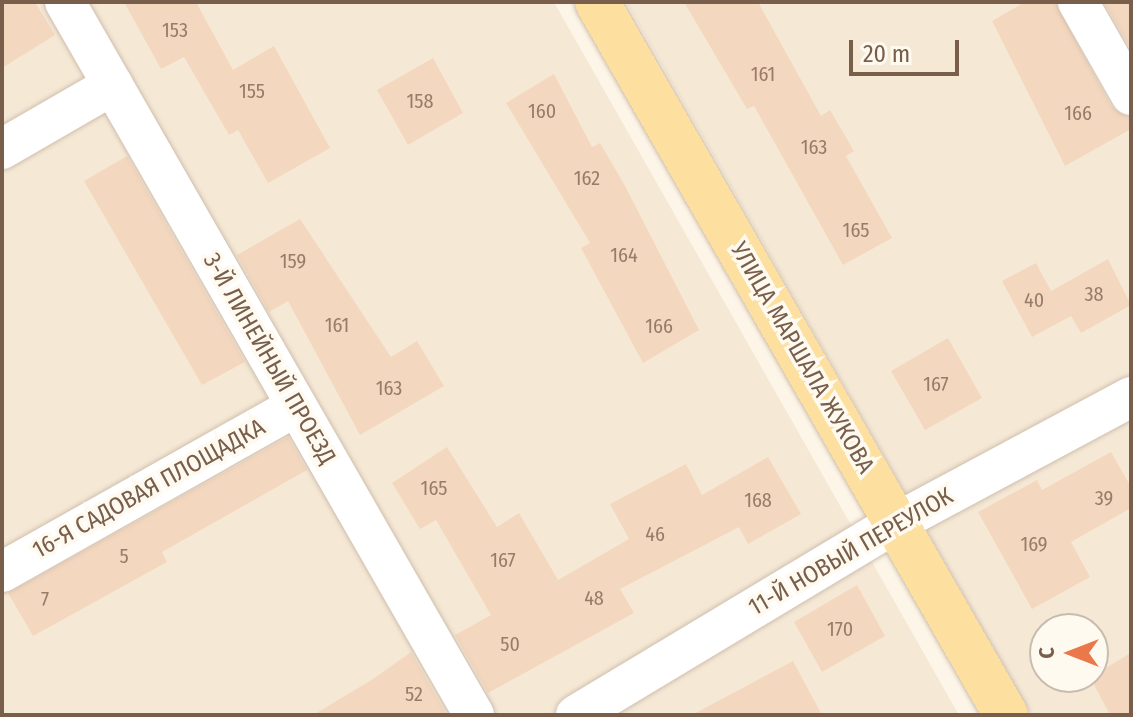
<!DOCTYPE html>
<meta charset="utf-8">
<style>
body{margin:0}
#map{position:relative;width:1133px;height:717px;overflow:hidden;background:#fdf6e8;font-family:"Fira Sans Condensed",sans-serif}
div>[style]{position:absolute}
.residential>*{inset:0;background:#f5e9d6}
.building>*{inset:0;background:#f4d7bf}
.roads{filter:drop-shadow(0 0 2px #d0bfad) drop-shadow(0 0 2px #d0bfad)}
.minor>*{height:40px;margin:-20px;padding:0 20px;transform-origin:20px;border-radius:20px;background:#fff}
.major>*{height:44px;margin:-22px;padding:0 22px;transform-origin:22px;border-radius:22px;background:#fde0a0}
span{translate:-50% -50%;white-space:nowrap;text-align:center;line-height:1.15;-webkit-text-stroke:7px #fffaf0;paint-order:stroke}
.number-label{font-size:20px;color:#987c68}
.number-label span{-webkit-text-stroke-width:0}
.street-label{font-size:24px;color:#795e4b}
.frame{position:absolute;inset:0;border:4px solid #795e4b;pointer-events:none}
.north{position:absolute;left:1029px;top:613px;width:80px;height:80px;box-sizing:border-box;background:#fffaf0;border:2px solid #c9bcae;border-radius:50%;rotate:270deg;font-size:22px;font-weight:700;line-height:32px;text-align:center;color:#795e4b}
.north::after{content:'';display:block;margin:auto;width:28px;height:36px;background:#ea784b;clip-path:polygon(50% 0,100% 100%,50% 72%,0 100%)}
.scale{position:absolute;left:849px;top:40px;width:110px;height:36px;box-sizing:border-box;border:4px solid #795e4b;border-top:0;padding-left:10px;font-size:24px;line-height:28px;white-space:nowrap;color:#795e4b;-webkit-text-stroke:6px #fffaf0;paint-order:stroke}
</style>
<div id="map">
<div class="residential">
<div style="clip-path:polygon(2px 2px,554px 2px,959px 715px,2px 715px)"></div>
<div style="clip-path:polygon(evenodd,626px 2px,1131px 2px,1131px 715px,1032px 715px,626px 2px,1045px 629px,1093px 629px,1093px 677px,1045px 677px,1045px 629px)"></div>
</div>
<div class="building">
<div style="clip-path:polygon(2px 2px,35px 2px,55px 35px,2px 68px)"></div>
<div style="clip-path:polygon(124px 2px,196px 2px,233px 70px,274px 46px,330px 148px,268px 183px,238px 130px,229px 135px,184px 57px,161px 69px)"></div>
<div style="clip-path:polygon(684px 2px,758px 2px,821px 116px,830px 110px,854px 151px,846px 156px,892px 238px,843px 265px,754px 106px,747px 109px)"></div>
<div style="clip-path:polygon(1025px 2px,1055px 2px,1111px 106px,1131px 118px,1131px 129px,1065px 166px,992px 21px)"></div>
<div style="clip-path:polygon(1104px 2px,1131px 2px,1131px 49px)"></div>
<div style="clip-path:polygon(433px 58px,463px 113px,408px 145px,377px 90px)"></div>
<div style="clip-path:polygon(554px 74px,592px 147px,600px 143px,624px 184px,699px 330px,643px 363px,581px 248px,590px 243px,506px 103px)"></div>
<div style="clip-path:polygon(127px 156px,245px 362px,202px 385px,84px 181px)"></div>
<div style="clip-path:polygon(300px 219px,391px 357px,417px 341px,444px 386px,360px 435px,288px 301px,269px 312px,237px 255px)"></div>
<div style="clip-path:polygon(1108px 259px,1131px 305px,1081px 333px,1071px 316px,1032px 337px,1002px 281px,1036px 263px,1051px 291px)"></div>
<div style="clip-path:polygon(948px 338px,982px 398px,925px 430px,891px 371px)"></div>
<div style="clip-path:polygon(288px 437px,307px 470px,162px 552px,167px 562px,33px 636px,8px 593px)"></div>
<div style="clip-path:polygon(447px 447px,497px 527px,519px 513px,558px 580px,629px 539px,610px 504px,686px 464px,702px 495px,768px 457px,801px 514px,748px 544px,739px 527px,620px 589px,634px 613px,488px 693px,455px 635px,491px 615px,436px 520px,420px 529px,392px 483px)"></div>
<div style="clip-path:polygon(1111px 452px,1131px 487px,1131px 508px,1071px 542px,1090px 577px,1032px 609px,978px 512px,1037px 480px,1042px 490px)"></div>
<div style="clip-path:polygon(857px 585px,885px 636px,822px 672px,794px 622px)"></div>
<div style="clip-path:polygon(411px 652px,447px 715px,313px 715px,373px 679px)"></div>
<div style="clip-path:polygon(1131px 653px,1131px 715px,1110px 715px,1090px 677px)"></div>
<div style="clip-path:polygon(793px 661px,822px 715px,692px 715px)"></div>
</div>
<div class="roads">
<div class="minor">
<div style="left:65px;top:2px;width:822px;rotate:60.16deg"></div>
<div style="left:1078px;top:2px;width:107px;rotate:60.3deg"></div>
<div style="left:2px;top:149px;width:128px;rotate:-30deg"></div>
<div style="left:2px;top:572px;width:338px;rotate:-29.4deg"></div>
<div style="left:576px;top:715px;width:373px;rotate:-31deg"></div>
<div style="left:896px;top:523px;width:267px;rotate:-28.2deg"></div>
</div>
<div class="major">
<div style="left:597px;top:2px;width:822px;rotate:60.16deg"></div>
</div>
</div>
<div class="number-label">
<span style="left:175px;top:30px">153</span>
<span style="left:763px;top:74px">161</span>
<span style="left:252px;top:91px">155</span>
<span style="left:420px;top:101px">158</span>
<span style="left:542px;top:111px">160</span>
<span style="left:1078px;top:113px">166</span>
<span style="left:814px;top:147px">163</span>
<span style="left:587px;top:178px">162</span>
<span style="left:856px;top:230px">165</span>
<span style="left:624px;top:255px">164</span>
<span style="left:293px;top:261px">159</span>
<span style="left:1094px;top:294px">38</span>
<span style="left:1034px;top:300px">40</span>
<span style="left:337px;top:325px">161</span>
<span style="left:659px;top:326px">166</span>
<span style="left:936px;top:384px">167</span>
<span style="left:389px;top:388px">163</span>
<span style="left:434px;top:488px">165</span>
<span style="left:1104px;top:498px">39</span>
<span style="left:758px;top:500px">168</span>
<span style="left:655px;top:534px">46</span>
<span style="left:1034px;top:544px">169</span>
<span style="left:124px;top:556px">5</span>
<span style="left:503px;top:560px">167</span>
<span style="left:594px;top:598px">48</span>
<span style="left:45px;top:599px">7</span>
<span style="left:840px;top:629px">170</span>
<span style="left:510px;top:644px">50</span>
<span style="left:414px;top:694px">52</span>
</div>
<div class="street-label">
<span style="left:802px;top:358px;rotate:60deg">УЛИЦА МАРШАЛА ЖУКОВА</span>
<span style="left:269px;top:359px;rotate:60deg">3-Й ЛИНЕЙНЫЙ ПРОЕЗД</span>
<span style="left:149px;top:489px;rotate:-29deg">16-Я САДОВАЯ ПЛОЩАДКА</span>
<span style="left:851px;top:552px;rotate:-30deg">11-Й НОВЫЙ ПЕРЕУЛОК</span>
</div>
<div class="frame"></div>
<div class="north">С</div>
<div class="scale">20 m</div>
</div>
